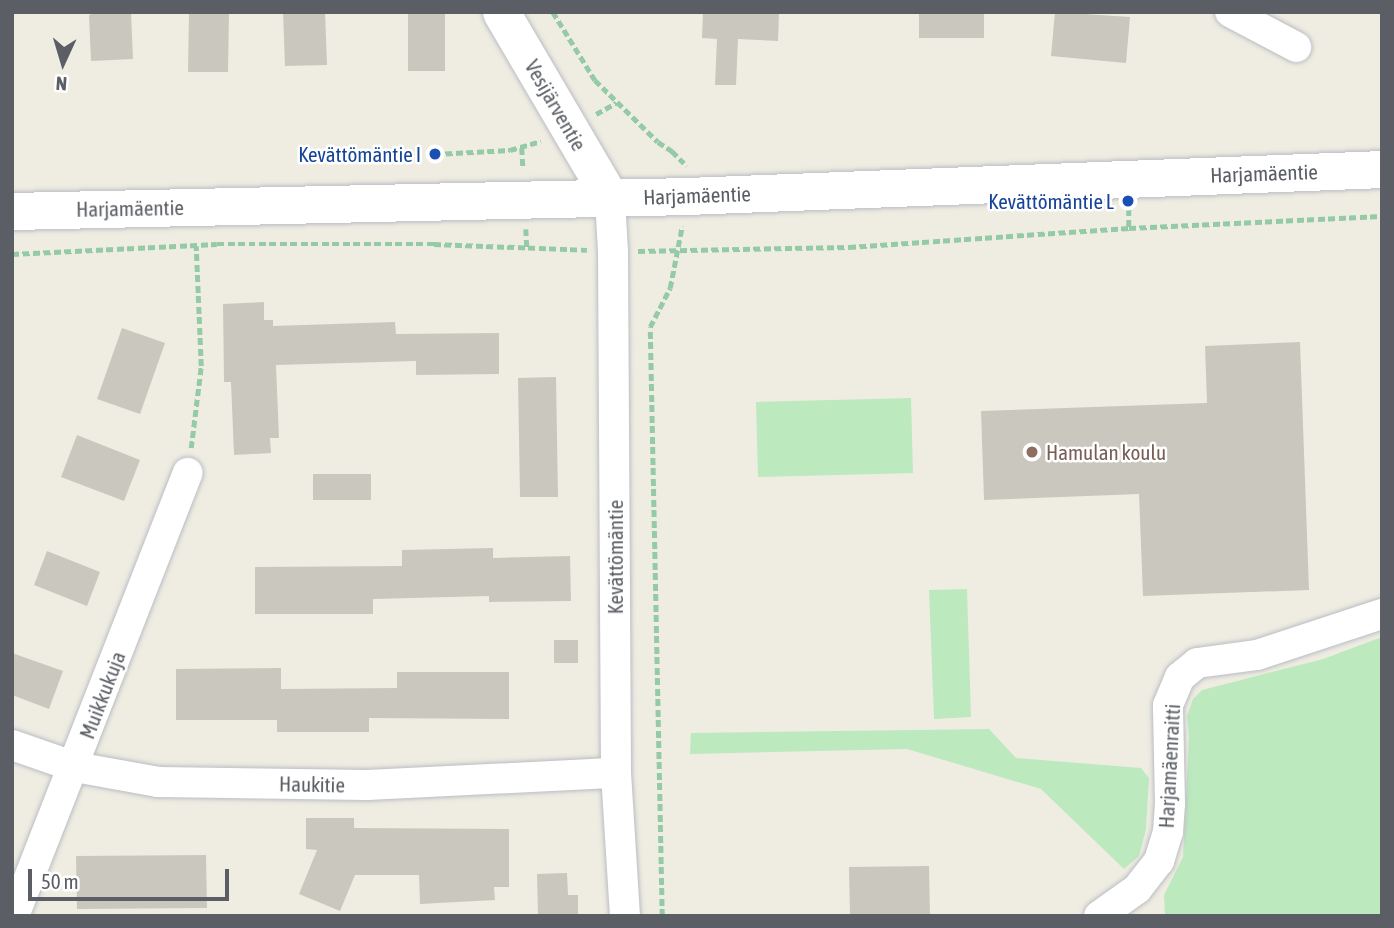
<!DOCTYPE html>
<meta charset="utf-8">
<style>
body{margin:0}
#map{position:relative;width:1394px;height:928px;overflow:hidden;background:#efede2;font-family:"Asap Condensed",sans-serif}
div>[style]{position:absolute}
.green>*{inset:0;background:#bde9bf}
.building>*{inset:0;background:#cac7bf}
.path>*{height:4.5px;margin-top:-2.25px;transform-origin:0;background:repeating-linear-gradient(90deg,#95caa7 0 7px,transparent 0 10.5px)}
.roads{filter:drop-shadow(0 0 2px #babdc3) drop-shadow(0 0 2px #babdc3)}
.minor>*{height:30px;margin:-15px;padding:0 15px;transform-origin:15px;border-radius:15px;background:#fff}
.tertiary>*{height:37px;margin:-18.5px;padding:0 18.5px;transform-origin:18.5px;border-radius:18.5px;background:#fff}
.dots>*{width:19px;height:19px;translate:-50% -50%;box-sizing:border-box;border:4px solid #fff;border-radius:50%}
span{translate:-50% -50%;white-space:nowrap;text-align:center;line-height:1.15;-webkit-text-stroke:5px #fff;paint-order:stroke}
.street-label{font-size:21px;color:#5b5f65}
.transit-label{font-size:21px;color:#164399}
.right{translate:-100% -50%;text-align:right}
.education-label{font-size:21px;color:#785e54}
.left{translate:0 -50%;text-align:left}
.frame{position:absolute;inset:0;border:14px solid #5b5f65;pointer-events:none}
.north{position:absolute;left:28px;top:28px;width:70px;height:70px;-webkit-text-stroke:5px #fff;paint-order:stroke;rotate:184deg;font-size:19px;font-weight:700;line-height:28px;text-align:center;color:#5b5f65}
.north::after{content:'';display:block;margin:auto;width:24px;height:32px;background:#5b5f65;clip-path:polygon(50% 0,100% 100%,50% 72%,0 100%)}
.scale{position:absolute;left:28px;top:869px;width:201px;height:32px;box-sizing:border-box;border:4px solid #5b5f65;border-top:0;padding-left:9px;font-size:21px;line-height:24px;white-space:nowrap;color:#5b5f65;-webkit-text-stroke:5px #fff;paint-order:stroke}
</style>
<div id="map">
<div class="green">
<div style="clip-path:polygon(911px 398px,913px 473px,758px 477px,756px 402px)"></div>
<div style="clip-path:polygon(967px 589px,971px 717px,934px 719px,929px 590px)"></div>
<div style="clip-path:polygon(1382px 637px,1382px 916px,1165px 916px,1164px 895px,1183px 857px,1189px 737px,1187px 716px,1193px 699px,1202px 690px,1323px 659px)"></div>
<div style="clip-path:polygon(989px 729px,1016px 758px,1141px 768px,1149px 778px,1146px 829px,1139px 856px,1124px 869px,1041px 789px,907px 749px,690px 754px,691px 733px)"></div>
</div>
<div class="building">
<div style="clip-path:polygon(96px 12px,131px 12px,133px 59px,91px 61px,89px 15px)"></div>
<div style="clip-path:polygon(189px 12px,229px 12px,228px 72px,188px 72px)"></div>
<div style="clip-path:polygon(283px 12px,325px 12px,327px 65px,285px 66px)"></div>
<div style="clip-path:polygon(408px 12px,445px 12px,445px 71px,408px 71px)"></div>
<div style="clip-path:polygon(703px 12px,779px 12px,778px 41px,738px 39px,736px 85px,715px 85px,717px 39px,702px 38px)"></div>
<div style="clip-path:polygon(919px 12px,984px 12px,984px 38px,919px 38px)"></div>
<div style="clip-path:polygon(1055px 12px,1130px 17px,1126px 63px,1051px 56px)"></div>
<div style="clip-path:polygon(264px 302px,264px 320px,273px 320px,273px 326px,395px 322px,396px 334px,499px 333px,499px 374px,416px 375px,416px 361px,276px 365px,279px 438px,270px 438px,271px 453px,234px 455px,231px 382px,224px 382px,223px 304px)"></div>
<div style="clip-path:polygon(122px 328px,165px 343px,140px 414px,97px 399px)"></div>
<div style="clip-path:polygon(1300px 342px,1309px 590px,1143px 596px,1139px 494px,984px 500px,981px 411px,1207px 403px,1205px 346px)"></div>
<div style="clip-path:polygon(556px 377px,558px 497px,520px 497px,518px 378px)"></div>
<div style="clip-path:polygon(77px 435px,140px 460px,124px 501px,61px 477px)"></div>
<div style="clip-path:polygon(313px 474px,371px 474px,371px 500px,313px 500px)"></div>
<div style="clip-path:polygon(493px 548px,493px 558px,570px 556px,571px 601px,489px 602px,489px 596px,373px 599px,373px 614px,255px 614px,255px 567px,402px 566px,402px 550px)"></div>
<div style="clip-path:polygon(47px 551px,100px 572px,87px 606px,34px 585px)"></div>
<div style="clip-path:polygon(554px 640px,578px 640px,578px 663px,554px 663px)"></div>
<div style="clip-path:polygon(12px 653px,63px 671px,49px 709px,12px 695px)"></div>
<div style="clip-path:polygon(281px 668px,281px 689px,397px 688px,397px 672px,509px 672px,509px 719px,369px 718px,369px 732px,277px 732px,277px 720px,176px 720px,176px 669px)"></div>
<div style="clip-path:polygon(306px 818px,354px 818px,354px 828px,509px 829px,509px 887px,494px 887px,495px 900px,420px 904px,419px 875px,355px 875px,340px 911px,299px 894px,317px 850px,306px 849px)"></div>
<div style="clip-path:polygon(206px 855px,207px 908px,77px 909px,76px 856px)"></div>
<div style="clip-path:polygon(929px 866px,930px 916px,850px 916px,849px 867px)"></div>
<div style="clip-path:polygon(567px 873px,568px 895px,578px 895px,578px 916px,538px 916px,537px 874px)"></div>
</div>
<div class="path">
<div style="left:553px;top:12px;width:80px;rotate:58.3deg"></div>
<div style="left:595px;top:80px;width:88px;rotate:44.5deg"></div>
<div style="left:658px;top:142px;width:17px;rotate:33deg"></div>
<div style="left:672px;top:151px;width:21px;rotate:45deg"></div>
<div style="left:596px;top:114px;width:23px;rotate:-29deg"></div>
<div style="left:522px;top:148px;width:20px;rotate:87deg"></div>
<div style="left:435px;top:154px;width:75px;rotate:-3.1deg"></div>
<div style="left:510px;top:150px;width:32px;rotate:-16deg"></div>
<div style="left:1129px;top:209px;width:19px;rotate:90deg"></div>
<div style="left:526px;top:229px;width:18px;rotate:87deg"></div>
<div style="left:638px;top:251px;width:211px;rotate:-1.1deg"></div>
<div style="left:849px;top:247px;width:281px;rotate:-3.9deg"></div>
<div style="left:1129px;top:228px;width:253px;rotate:-2.7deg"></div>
<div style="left:12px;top:254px;width:205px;rotate:-2.8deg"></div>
<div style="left:217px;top:244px;width:217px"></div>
<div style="left:434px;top:244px;width:153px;rotate:2.2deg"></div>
<div style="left:191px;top:448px;width:83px;rotate:-83deg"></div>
<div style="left:201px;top:366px;width:120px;rotate:-92.4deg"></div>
<div style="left:662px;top:916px;width:589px;rotate:-91.17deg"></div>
<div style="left:650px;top:327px;width:44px;rotate:-62.9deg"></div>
<div style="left:670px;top:288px;width:63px;rotate:-79deg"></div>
</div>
<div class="roads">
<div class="minor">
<div style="left:1230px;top:12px;width:75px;rotate:27.9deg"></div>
<div style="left:610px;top:198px;width:54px;rotate:86.8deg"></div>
<div style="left:613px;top:252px;width:521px;rotate:89.67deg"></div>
<div style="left:616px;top:773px;width:143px;rotate:86.4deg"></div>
<div style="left:12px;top:745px;width:67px;rotate:19.2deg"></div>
<div style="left:75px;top:767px;width:84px;rotate:10.2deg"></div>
<div style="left:158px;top:782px;width:209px;rotate:0.8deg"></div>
<div style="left:367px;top:785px;width:249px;rotate:-2.8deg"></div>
<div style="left:14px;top:916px;width:476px;rotate:-68.6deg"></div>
<div style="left:1099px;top:916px;width:47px;rotate:-35.4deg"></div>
<div style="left:1137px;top:889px;width:36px;rotate:-52deg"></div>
<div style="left:1159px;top:861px;width:30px;rotate:-73deg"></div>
<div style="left:1168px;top:832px;width:28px;rotate:-86deg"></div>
<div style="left:1170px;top:804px;width:99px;rotate:-91.2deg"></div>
<div style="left:1168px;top:705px;width:30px;rotate:-67deg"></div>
<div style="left:1180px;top:677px;width:22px;rotate:-39deg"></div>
<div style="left:1197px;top:663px;width:61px;rotate:-7.6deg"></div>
<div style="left:1257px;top:655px;width:132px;rotate:-18.2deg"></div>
</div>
<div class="tertiary">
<div style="left:501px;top:12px;width:216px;rotate:59.6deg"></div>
<div style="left:12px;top:211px;width:675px;rotate:-1.27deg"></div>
<div style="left:687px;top:196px;width:696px;rotate:-2.22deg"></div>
</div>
</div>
<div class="dots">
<div style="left:435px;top:154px;background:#1a4fb4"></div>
<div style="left:1128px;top:201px;background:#1a4fb4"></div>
<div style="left:1032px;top:452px;background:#8d6e63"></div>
</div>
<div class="street-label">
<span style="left:556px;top:105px;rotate:60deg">Vesijärventie</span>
<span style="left:1264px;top:173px;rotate:-2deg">Harjamäentie</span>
<span style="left:697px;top:195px;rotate:-2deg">Harjamäentie</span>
<span style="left:130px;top:208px;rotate:-1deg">Harjamäentie</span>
<span style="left:615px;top:557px;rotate:-90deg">Kevättömäntie</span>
<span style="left:102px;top:695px;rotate:-69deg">Muikkukuja</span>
<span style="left:1169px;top:766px;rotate:-87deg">Harjamäenraitti</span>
<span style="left:312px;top:784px;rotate:1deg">Haukitie</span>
</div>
<div class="transit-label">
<span class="right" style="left:421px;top:154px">Kevättömäntie I</span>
<span class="right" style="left:1114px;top:201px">Kevättömäntie L</span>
</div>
<div class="education-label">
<span class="left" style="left:1046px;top:452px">Hamulan koulu</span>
</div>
<div class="frame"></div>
<div class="north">N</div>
<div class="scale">50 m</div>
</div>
